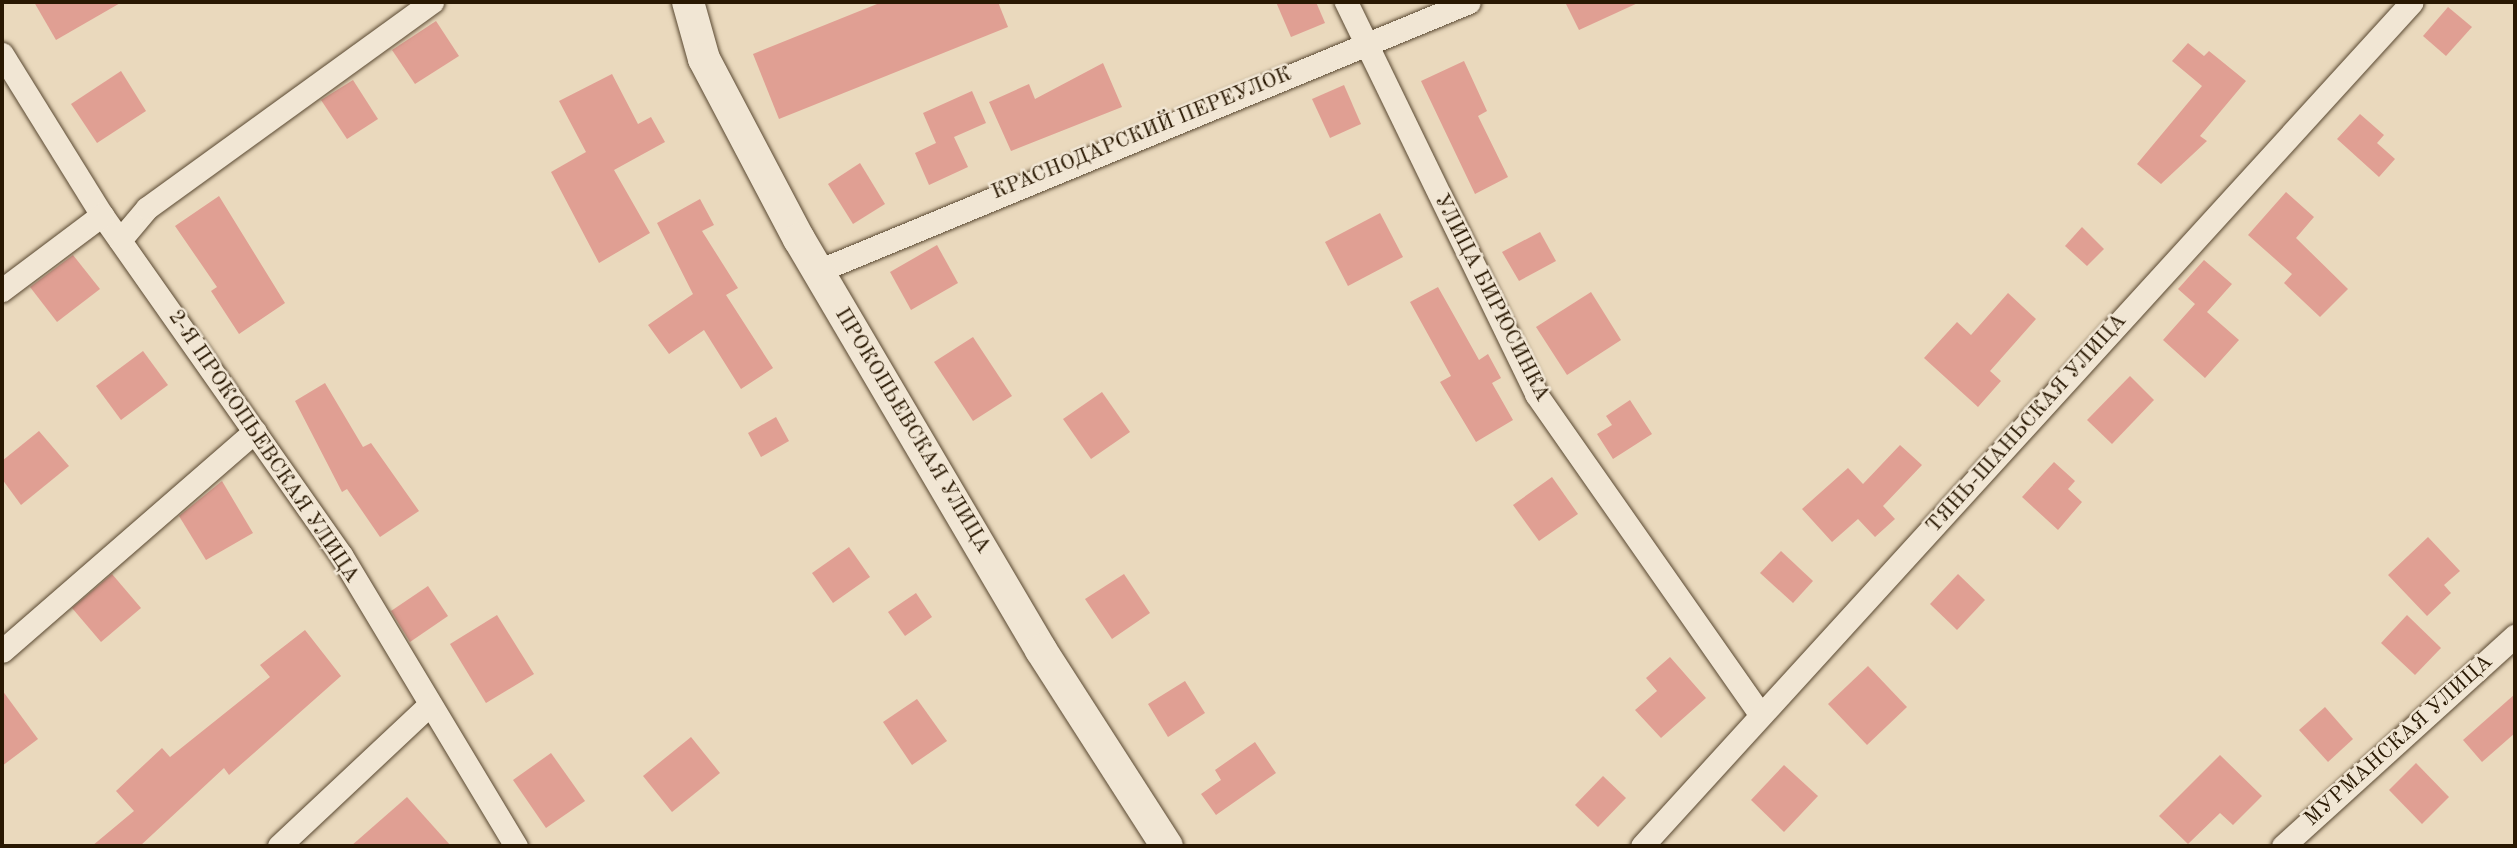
<!DOCTYPE html>
<meta charset="utf-8">
<style>
body{margin:0}
#map{position:relative;width:2517px;height:848px;overflow:hidden;background:#ead9bd;font-family:"Old Standard TT",serif}
div>[style]{position:absolute}
.building>*{inset:0;background:#e09f93}
.roads{filter:drop-shadow(0 0 2px #594831) drop-shadow(0 0 2px #594831)}
.minor>*{height:23px;margin:-11.5px;padding:0 11.5px;transform-origin:11.5px;border-radius:11.5px;background:#f1e6d4}
.secondary>*{height:32px;margin:-16px;padding:0 16px;transform-origin:16px;border-radius:16px;background:#f1e6d4}
span{translate:-50% -50%;white-space:nowrap;text-align:center;line-height:1.15;-webkit-text-stroke:5px #f1e6d4;paint-order:stroke}
.street-label{font-size:21px;color:#291802}
.frame{position:absolute;inset:0;border:4px solid #291802;pointer-events:none}
</style>
<div id="map">
<div class="building">
<div style="clip-path:polygon(34px 2px,122px 2px,56px 40px)"></div>
<div style="clip-path:polygon(882px 2px,998px 2px,1008px 27px,779px 119px,753px 54px)"></div>
<div style="clip-path:polygon(1276px 2px,1316px 2px,1325px 23px,1291px 37px)"></div>
<div style="clip-path:polygon(1565px 2px,1640px 2px,1579px 30px)"></div>
<div style="clip-path:polygon(2448px 7px,2472px 27px,2446px 56px,2423px 36px)"></div>
<div style="clip-path:polygon(436px 21px,459px 56px,415px 84px,392px 50px)"></div>
<div style="clip-path:polygon(2188px 43px,2204px 56px,2209px 51px,2246px 81px,2200px 136px,2207px 141px,2161px 184px,2137px 164px,2202px 86px,2172px 61px)"></div>
<div style="clip-path:polygon(1464px 61px,1487px 111px,1478px 116px,1508px 177px,1475px 194px,1421px 81px)"></div>
<div style="clip-path:polygon(1103px 63px,1122px 107px,1011px 151px,989px 102px,1029px 84px,1035px 99px)"></div>
<div style="clip-path:polygon(121px 71px,146px 111px,97px 143px,71px 104px)"></div>
<div style="clip-path:polygon(612px 74px,638px 124px,651px 117px,665px 142px,614px 170px,650px 233px,599px 263px,551px 172px,586px 152px,559px 101px)"></div>
<div style="clip-path:polygon(353px 80px,378px 119px,347px 139px,321px 100px)"></div>
<div style="clip-path:polygon(1344px 85px,1361px 124px,1330px 138px,1312px 99px)"></div>
<div style="clip-path:polygon(972px 91px,986px 123px,954px 137px,968px 167px,929px 185px,915px 153px,936px 143px,923px 113px)"></div>
<div style="clip-path:polygon(2360px 114px,2384px 135px,2377px 143px,2395px 159px,2379px 177px,2337px 139px)"></div>
<div style="clip-path:polygon(860px 163px,885px 204px,853px 224px,828px 184px)"></div>
<div style="clip-path:polygon(2286px 192px,2314px 217px,2296px 238px,2348px 289px,2320px 317px,2284px 283px,2292px 274px,2248px 235px)"></div>
<div style="clip-path:polygon(219px 196px,285px 303px,239px 334px,211px 291px,217px 287px,175px 226px)"></div>
<div style="clip-path:polygon(700px 199px,714px 225px,702px 231px,738px 288px,726px 295px,773px 368px,741px 389px,704px 330px,669px 354px,648px 325px,693px 294px,657px 223px)"></div>
<div style="clip-path:polygon(1380px 213px,1403px 257px,1348px 286px,1325px 242px)"></div>
<div style="clip-path:polygon(2082px 227px,2104px 249px,2087px 266px,2065px 246px)"></div>
<div style="clip-path:polygon(1540px 232px,1556px 261px,1519px 281px,1502px 252px)"></div>
<div style="clip-path:polygon(937px 245px,958px 283px,911px 310px,890px 272px)"></div>
<div style="clip-path:polygon(73px 255px,100px 289px,57px 322px,30px 287px)"></div>
<div style="clip-path:polygon(2204px 260px,2232px 284px,2207px 312px,2239px 340px,2205px 378px,2163px 340px,2195px 304px,2178px 289px)"></div>
<div style="clip-path:polygon(1438px 287px,1479px 360px,1488px 354px,1501px 378px,1492px 383px,1513px 420px,1476px 442px,1440px 382px,1451px 376px,1410px 302px)"></div>
<div style="clip-path:polygon(1591px 292px,1621px 340px,1567px 375px,1536px 327px)"></div>
<div style="clip-path:polygon(2008px 293px,2036px 319px,1990px 371px,2001px 381px,1978px 407px,1924px 358px,1957px 322px,1971px 335px)"></div>
<div style="clip-path:polygon(973px 337px,1012px 396px,973px 421px,934px 362px)"></div>
<div style="clip-path:polygon(143px 351px,168px 385px,121px 420px,96px 386px)"></div>
<div style="clip-path:polygon(2130px 376px,2154px 400px,2112px 444px,2087px 420px)"></div>
<div style="clip-path:polygon(325px 383px,363px 447px,371px 443px,419px 511px,380px 537px,347px 489px,342px 492px,295px 401px)"></div>
<div style="clip-path:polygon(1102px 392px,1130px 432px,1091px 459px,1063px 419px)"></div>
<div style="clip-path:polygon(1630px 400px,1652px 434px,1613px 459px,1597px 434px,1612px 425px,1606px 416px)"></div>
<div style="clip-path:polygon(776px 417px,789px 441px,761px 457px,748px 433px)"></div>
<div style="clip-path:polygon(39px 431px,69px 466px,21px 505px,2px 479px,2px 461px)"></div>
<div style="clip-path:polygon(1900px 445px,1922px 465px,1883px 506px,1895px 519px,1875px 537px,1858px 519px,1832px 542px,1802px 509px,1848px 468px,1863px 484px)"></div>
<div style="clip-path:polygon(2054px 462px,2075px 481px,2068px 489px,2082px 502px,2058px 530px,2022px 497px)"></div>
<div style="clip-path:polygon(1552px 477px,1578px 514px,1539px 541px,1513px 505px)"></div>
<div style="clip-path:polygon(222px 481px,253px 533px,206px 560px,179px 516px)"></div>
<div style="clip-path:polygon(2428px 537px,2460px 571px,2444px 585px,2451px 593px,2427px 616px,2388px 575px)"></div>
<div style="clip-path:polygon(849px 547px,870px 577px,833px 603px,812px 573px)"></div>
<div style="clip-path:polygon(1781px 551px,1813px 581px,1793px 603px,1760px 573px)"></div>
<div style="clip-path:polygon(112px 574px,141px 608px,101px 642px,72px 608px)"></div>
<div style="clip-path:polygon(1124px 574px,1150px 613px,1112px 639px,1085px 599px)"></div>
<div style="clip-path:polygon(1958px 574px,1985px 600px,1957px 630px,1930px 604px)"></div>
<div style="clip-path:polygon(428px 586px,448px 616px,410px 642px,391px 611px)"></div>
<div style="clip-path:polygon(916px 593px,932px 617px,905px 636px,888px 612px)"></div>
<div style="clip-path:polygon(497px 615px,534px 674px,486px 703px,450px 644px)"></div>
<div style="clip-path:polygon(2407px 615px,2441px 648px,2415px 675px,2381px 643px)"></div>
<div style="clip-path:polygon(305px 630px,341px 676px,229px 775px,224px 768px,140px 846px,92px 846px,134px 811px,116px 791px,162px 748px,170px 757px,270px 677px,260px 665px)"></div>
<div style="clip-path:polygon(1670px 657px,1706px 698px,1661px 738px,1635px 710px,1657px 691px,1646px 678px)"></div>
<div style="clip-path:polygon(1868px 666px,1907px 707px,1867px 745px,1828px 704px)"></div>
<div style="clip-path:polygon(1185px 681px,1205px 713px,1168px 737px,1148px 704px)"></div>
<div style="clip-path:polygon(2px 690px,38px 739px,2px 766px)"></div>
<div style="clip-path:polygon(2515px 694px,2515px 733px,2482px 762px,2463px 740px)"></div>
<div style="clip-path:polygon(917px 699px,947px 741px,912px 765px,883px 722px)"></div>
<div style="clip-path:polygon(2325px 707px,2353px 739px,2328px 762px,2299px 730px)"></div>
<div style="clip-path:polygon(691px 737px,720px 773px,672px 812px,643px 776px)"></div>
<div style="clip-path:polygon(1255px 742px,1276px 773px,1216px 815px,1201px 794px,1221px 780px,1215px 770px)"></div>
<div style="clip-path:polygon(551px 753px,585px 801px,546px 828px,513px 780px)"></div>
<div style="clip-path:polygon(2220px 755px,2262px 796px,2233px 825px,2220px 813px,2188px 844px,2159px 816px)"></div>
<div style="clip-path:polygon(2416px 763px,2449px 797px,2422px 824px,2389px 790px)"></div>
<div style="clip-path:polygon(1784px 765px,1818px 796px,1784px 832px,1751px 800px)"></div>
<div style="clip-path:polygon(1603px 776px,1626px 798px,1598px 827px,1575px 805px)"></div>
<div style="clip-path:polygon(407px 797px,451px 846px,351px 846px)"></div>
</div>
<div class="roads">
<div class="minor">
<div style="left:1346px;top:2px;width:436px;rotate:64.1deg"></div>
<div style="left:1536px;top:394px;width:392px;rotate:55deg"></div>
<div style="left:2px;top:54px;width:190px;rotate:58.2deg"></div>
<div style="left:102px;top:215px;width:416px;rotate:54.9deg"></div>
<div style="left:341px;top:555px;width:340px;rotate:59deg"></div>
<div style="left:120px;top:240px;width:42px;rotate:-49.8deg"></div>
<div style="left:147px;top:208px;width:352px;rotate:-35.9deg"></div>
<div style="left:818px;top:271px;width:704px;rotate:-22.45deg"></div>
<div style="left:2px;top:290px;width:125px;rotate:-36.9deg"></div>
<div style="left:2px;top:651px;width:335px;rotate:-41deg"></div>
<div style="left:279px;top:846px;width:207px;rotate:-43.2deg"></div>
<div style="left:1642px;top:846px;width:1142px;rotate:-47.63deg"></div>
<div style="left:2283px;top:846px;width:313px;rotate:-42.2deg"></div>
</div>
<div class="secondary">
<div style="left:688px;top:2px;width:59px;rotate:74.3deg"></div>
<div style="left:704px;top:59px;width:204px;rotate:62.2deg"></div>
<div style="left:799px;top:239px;width:477px;rotate:59.5deg"></div>
<div style="left:1041px;top:650px;width:233px;rotate:57.3deg"></div>
</div>
</div>
<div class="street-label">
<span style="left:1142px;top:134px;rotate:-22deg">КРАСНОДАРСКИЙ ПЕРЕУЛОК</span>
<span style="left:1491px;top:298px;rotate:63deg">УЛИЦА БИРЮСИНКА</span>
<span style="left:2027px;top:424px;rotate:-48deg">ТЯНЬ-ШАНЬСКАЯ УЛИЦА</span>
<span style="left:912px;top:431px;rotate:59deg">ПРОКОПЬЕВСКАЯ УЛИЦА</span>
<span style="left:263px;top:447px;rotate:56deg">2-Я ПРОКОПЬЕВСКАЯ УЛИЦА</span>
<span style="left:2399px;top:741px;rotate:-42deg">МУРМАНСКАЯ УЛИЦА</span>
</div>
<div class="frame"></div>
</div>
